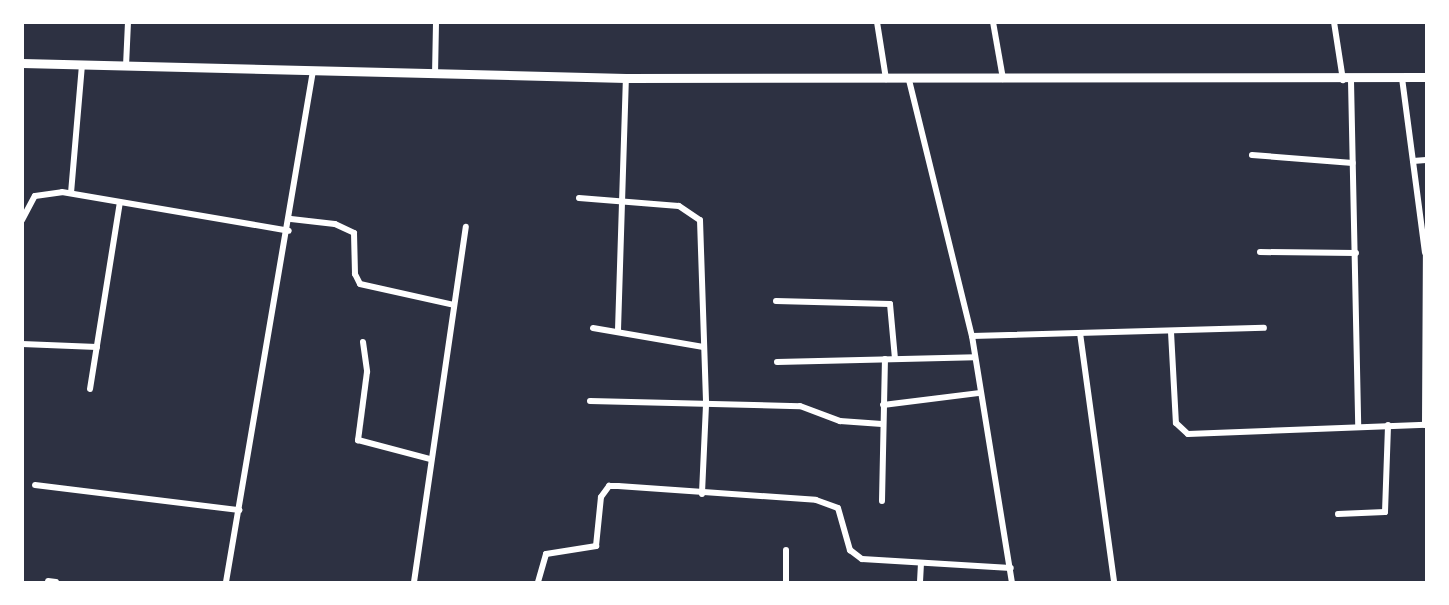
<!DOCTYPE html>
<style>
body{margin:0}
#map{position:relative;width:1449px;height:605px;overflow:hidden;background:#2d3142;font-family:Figtree,sans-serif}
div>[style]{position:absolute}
.minor>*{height:6px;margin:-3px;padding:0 3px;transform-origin:3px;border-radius:3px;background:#fff}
.primary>*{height:9px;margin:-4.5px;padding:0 4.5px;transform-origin:4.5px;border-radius:4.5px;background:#fff}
span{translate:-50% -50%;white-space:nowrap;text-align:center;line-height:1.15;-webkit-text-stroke:4.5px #fff;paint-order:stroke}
.frame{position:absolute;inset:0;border:24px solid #fff;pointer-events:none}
</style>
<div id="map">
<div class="minor">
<div style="left:877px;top:22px;width:58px;rotate:81deg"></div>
<div style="left:993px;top:22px;width:58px;rotate:80deg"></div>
<div style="left:1334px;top:22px;width:59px;rotate:81.2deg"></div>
<div style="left:126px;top:66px;width:44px;rotate:-87.4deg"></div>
<div style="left:435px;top:75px;width:53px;rotate:-88.9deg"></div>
<div style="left:1402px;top:78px;width:176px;rotate:82.5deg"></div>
<div style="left:909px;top:80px;width:264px;rotate:76.2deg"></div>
<div style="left:972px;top:336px;width:249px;rotate:80.8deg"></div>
<div style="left:1351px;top:81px;width:344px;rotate:88.8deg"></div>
<div style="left:1252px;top:155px;width:101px;rotate:4.5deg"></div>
<div style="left:1413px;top:161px;width:13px;rotate:-4deg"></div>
<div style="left:71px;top:193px;width:128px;rotate:-85.1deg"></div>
<div style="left:579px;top:198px;width:100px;rotate:4.6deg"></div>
<div style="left:679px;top:206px;width:25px;rotate:34deg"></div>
<div style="left:700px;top:220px;width:185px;rotate:88.1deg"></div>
<div style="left:706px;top:405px;width:89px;rotate:92.6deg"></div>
<div style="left:291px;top:219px;width:44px;rotate:6.5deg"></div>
<div style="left:335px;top:224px;width:21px;rotate:25deg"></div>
<div style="left:354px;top:233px;width:41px;rotate:88.6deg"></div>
<div style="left:355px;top:274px;width:11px;rotate:63deg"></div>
<div style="left:360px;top:284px;width:96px;rotate:12.6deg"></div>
<div style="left:22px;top:220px;width:27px;rotate:-62deg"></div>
<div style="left:35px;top:196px;width:27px;rotate:-8deg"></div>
<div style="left:62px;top:192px;width:230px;rotate:9.7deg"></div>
<div style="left:1260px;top:252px;width:96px;rotate:0.6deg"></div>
<div style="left:776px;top:301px;width:114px;rotate:1.5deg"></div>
<div style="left:890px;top:304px;width:55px;rotate:84.8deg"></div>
<div style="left:593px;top:328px;width:112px;rotate:9.8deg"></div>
<div style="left:618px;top:330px;width:252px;rotate:-88.2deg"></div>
<div style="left:1171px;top:332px;width:91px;rotate:86.9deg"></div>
<div style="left:1176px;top:423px;width:16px;rotate:43deg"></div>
<div style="left:1188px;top:434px;width:238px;rotate:-2.2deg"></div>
<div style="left:1080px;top:333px;width:251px;rotate:82.2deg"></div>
<div style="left:972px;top:336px;width:292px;rotate:-1.6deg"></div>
<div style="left:363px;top:342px;width:30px;rotate:82deg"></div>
<div style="left:367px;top:372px;width:69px;rotate:97.5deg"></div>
<div style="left:358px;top:440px;width:74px;rotate:14.8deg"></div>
<div style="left:22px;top:344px;width:75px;rotate:2.3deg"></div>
<div style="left:777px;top:362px;width:198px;rotate:-1.4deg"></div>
<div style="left:90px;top:389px;width:189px;rotate:-80.9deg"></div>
<div style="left:590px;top:401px;width:210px;rotate:1.4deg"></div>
<div style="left:800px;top:406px;width:43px;rotate:20.6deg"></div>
<div style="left:840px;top:421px;width:42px;rotate:4.1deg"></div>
<div style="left:883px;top:405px;width:98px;rotate:-7.1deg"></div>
<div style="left:1425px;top:425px;width:173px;rotate:-89.7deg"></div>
<div style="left:35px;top:485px;width:206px;rotate:7deg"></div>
<div style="left:882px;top:501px;width:142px;rotate:-88.8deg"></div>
<div style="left:1338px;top:514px;width:47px;rotate:-2.4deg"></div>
<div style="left:1385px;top:512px;width:87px;rotate:-88deg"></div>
<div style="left:48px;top:581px;width:8px;rotate:7deg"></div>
<div style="left:226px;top:582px;width:518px;rotate:-80.34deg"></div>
<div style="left:414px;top:582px;width:359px;rotate:-81.7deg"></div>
<div style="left:538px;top:582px;width:29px;rotate:-74deg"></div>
<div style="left:546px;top:554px;width:51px;rotate:-9.1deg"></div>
<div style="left:596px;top:546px;width:49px;rotate:-84.2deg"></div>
<div style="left:601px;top:497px;width:14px;rotate:-54deg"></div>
<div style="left:609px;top:486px;width:9px"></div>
<div style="left:618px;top:486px;width:198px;rotate:4deg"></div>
<div style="left:816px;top:500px;width:23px;rotate:20deg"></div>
<div style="left:838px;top:508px;width:44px;rotate:74.1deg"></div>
<div style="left:850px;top:550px;width:15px;rotate:37deg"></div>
<div style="left:862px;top:559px;width:149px;rotate:3.5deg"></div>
<div style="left:786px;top:582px;width:32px;rotate:-90deg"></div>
<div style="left:920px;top:582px;width:18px;rotate:-87deg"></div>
</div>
<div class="primary">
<div style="left:22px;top:63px;width:604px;rotate:1.42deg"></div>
<div style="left:626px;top:78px;width:800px;rotate:-0.07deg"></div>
</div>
<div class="frame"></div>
</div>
